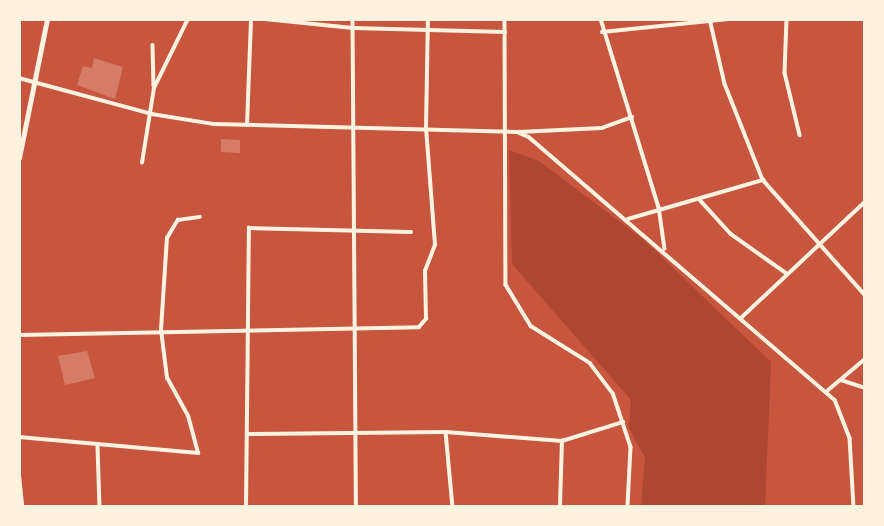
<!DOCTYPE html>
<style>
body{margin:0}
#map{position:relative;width:884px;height:526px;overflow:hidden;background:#c8553d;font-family:"Open Sans",sans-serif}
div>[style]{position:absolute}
.green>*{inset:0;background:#ae4732}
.building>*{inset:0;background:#d67c66}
.minor>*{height:3.5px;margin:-1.75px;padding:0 1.75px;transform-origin:1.75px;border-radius:1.75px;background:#fff3e0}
.trunk>*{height:5px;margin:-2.5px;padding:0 2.5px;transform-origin:2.5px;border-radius:2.5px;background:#fff3e0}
span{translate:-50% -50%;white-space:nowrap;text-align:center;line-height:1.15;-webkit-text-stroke:5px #fff3e0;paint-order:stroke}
.frame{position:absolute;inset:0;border:21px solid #fff3e0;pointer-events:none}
</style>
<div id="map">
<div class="green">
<div style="clip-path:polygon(509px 150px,539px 161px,644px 240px,771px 362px,765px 507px,641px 507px,645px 458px,629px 428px,631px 400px,512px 264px)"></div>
</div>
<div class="building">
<div style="clip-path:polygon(94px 58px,123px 67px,115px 99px,77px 85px,83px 66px,92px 68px)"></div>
<div style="clip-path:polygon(221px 139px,240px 140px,240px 153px,221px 152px)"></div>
<div style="clip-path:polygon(87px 351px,95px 378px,65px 385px,58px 356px)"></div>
</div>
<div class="minor">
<div style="left:265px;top:19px;width:88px;rotate:5.8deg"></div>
<div style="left:353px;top:28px;width:152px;rotate:1.5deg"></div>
<div style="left:353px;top:19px;width:488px;rotate:89.6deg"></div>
<div style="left:505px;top:19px;width:266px;rotate:89.8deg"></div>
<div style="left:506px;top:285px;width:48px;rotate:58.6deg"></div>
<div style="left:531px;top:326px;width:70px;rotate:32.1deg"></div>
<div style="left:590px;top:363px;width:38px;rotate:53deg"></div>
<div style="left:613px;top:393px;width:57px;rotate:71.6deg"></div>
<div style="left:631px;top:447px;width:60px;rotate:92.9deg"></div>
<div style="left:601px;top:19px;width:197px;rotate:72.9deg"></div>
<div style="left:659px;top:207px;width:42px;rotate:81.9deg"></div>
<div style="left:710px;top:19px;width:67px;rotate:77deg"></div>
<div style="left:725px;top:84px;width:103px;rotate:68.4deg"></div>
<div style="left:763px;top:180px;width:154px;rotate:48.4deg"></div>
<div style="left:787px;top:19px;width:54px;rotate:92.1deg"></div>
<div style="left:785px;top:73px;width:64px;rotate:76.4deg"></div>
<div style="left:602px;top:32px;width:127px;rotate:-5.9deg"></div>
<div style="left:153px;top:45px;width:41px;rotate:88.6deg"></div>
<div style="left:19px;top:78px;width:138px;rotate:15.1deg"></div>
<div style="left:152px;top:114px;width:63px;rotate:9.2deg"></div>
<div style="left:214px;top:124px;width:303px;rotate:1.5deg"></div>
<div style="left:517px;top:132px;width:13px;rotate:23deg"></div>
<div style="left:529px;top:137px;width:403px;rotate:40.7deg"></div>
<div style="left:835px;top:400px;width:41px;rotate:68.5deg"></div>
<div style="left:850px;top:438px;width:69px;rotate:86.7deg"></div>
<div style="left:247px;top:125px;width:106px;rotate:-87.8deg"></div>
<div style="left:519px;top:132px;width:83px;rotate:-2.8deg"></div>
<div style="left:602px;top:128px;width:32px;rotate:-20deg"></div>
<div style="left:142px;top:163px;width:76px;rotate:-80.9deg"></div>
<div style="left:154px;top:88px;width:77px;rotate:-63.8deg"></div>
<div style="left:700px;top:200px;width:46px;rotate:47.6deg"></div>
<div style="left:731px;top:234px;width:67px;rotate:35.3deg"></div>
<div style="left:628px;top:219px;width:141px;rotate:-16.1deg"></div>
<div style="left:742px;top:317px;width:168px;rotate:-43.1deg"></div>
<div style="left:19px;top:335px;width:400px;rotate:-1.1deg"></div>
<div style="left:419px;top:327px;width:11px;rotate:-49deg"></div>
<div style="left:426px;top:319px;width:48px;rotate:-91.2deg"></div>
<div style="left:425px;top:271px;width:28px;rotate:-69deg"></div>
<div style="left:435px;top:245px;width:116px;rotate:-94.4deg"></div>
<div style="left:426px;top:129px;width:110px;rotate:-89deg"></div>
<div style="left:841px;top:380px;width:25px;rotate:18deg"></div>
<div style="left:827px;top:391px;width:50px;rotate:-40.1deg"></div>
<div style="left:446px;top:432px;width:75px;rotate:84.7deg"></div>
<div style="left:249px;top:434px;width:197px;rotate:-0.6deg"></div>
<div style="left:446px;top:432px;width:116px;rotate:4.4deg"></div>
<div style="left:562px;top:441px;width:64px;rotate:-17.3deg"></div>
<div style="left:19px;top:437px;width:180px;rotate:5.1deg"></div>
<div style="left:198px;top:453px;width:38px;rotate:-105deg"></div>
<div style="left:188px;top:416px;width:43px;rotate:-118.9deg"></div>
<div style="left:167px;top:378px;width:48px;rotate:-97.1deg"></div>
<div style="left:161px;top:330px;width:92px;rotate:-86.3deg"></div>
<div style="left:167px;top:238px;width:21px;rotate:-59deg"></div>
<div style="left:178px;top:220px;width:22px;rotate:-8deg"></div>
<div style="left:98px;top:447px;width:60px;rotate:88.1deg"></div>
<div style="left:19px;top:471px;width:36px;rotate:84deg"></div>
<div style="left:246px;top:507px;width:279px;rotate:-89.4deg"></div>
<div style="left:249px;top:228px;width:162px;rotate:1.4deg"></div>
<div style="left:560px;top:507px;width:66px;rotate:-88.3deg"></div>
</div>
<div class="trunk">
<div style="left:19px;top:158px;width:142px;rotate:-78.6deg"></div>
</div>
<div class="frame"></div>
</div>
